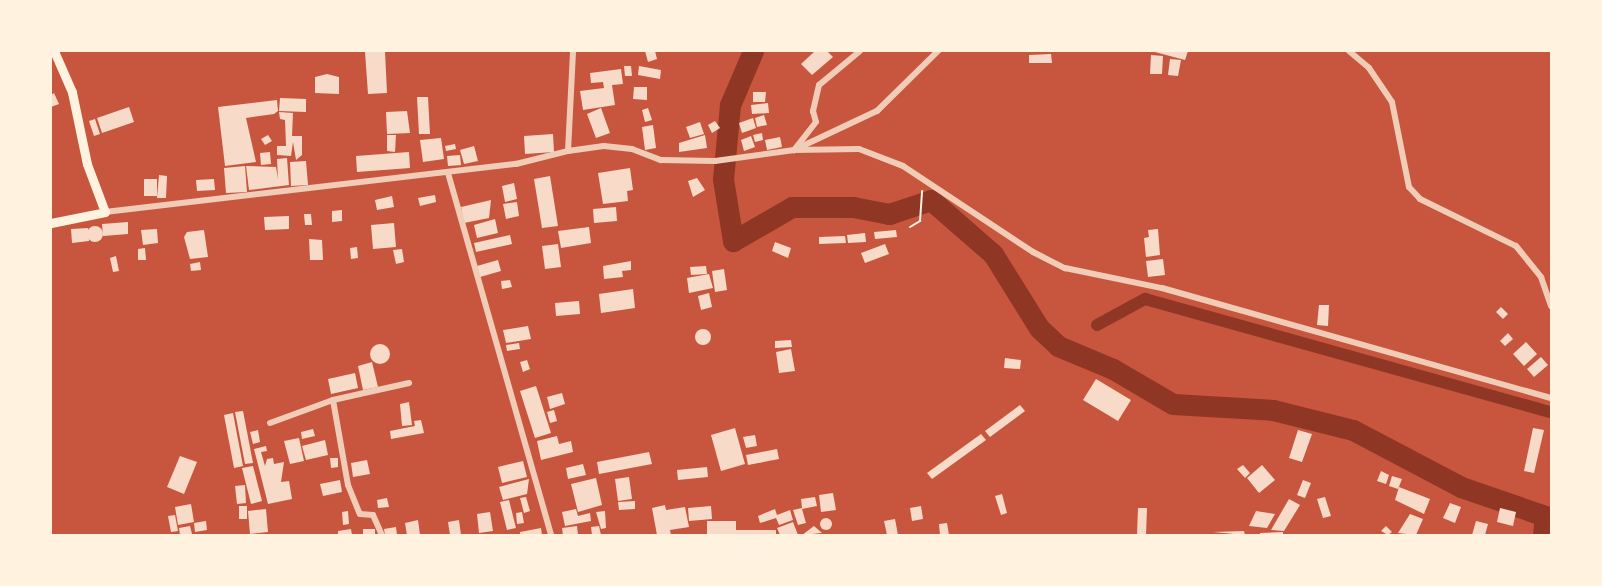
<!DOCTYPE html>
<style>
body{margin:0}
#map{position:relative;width:1602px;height:586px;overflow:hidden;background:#c8553d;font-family:"PT Sans Narrow",sans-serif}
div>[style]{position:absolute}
.canal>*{height:12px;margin:-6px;padding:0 6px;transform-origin:6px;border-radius:6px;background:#8f3625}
.river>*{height:21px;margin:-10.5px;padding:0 10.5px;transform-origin:10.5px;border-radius:10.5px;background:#8f3625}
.building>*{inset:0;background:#f7dbc8}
.round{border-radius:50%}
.path>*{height:2px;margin:-1px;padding:0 1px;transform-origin:1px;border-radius:1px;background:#fff3e0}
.minor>*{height:6px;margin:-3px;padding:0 3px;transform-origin:3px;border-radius:3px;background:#f1ccb7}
.secondary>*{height:9px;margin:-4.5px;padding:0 4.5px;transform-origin:4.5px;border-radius:4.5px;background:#fff3e0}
span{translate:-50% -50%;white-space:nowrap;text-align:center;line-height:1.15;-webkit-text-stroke:5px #fff3e0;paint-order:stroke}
.frame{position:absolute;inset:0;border:52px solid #fff3e0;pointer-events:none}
</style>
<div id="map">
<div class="canal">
<div style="left:1097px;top:325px;width:55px;rotate:-28.4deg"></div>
<div style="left:1145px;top:299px;width:421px;rotate:15.6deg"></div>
</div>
<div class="river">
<div style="left:753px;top:51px;width:59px;rotate:113.1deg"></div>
<div style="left:730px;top:105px;width:74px;rotate:95.4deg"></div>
<div style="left:723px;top:179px;width:63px;rotate:80.8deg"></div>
<div style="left:733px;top:241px;width:68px;rotate:-30deg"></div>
<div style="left:792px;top:207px;width:61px"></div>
<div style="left:853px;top:207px;width:37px;rotate:11deg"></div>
<div style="left:889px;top:214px;width:44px;rotate:-18.4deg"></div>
<div style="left:931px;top:200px;width:82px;rotate:41.1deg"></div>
<div style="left:993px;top:254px;width:87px;rotate:58.1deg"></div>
<div style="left:1039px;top:328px;width:26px;rotate:43deg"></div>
<div style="left:1058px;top:346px;width:60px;rotate:22.7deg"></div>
<div style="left:1113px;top:369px;width:69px;rotate:30.3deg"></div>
<div style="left:1173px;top:404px;width:100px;rotate:3.4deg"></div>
<div style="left:1273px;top:410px;width:82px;rotate:14deg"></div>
<div style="left:1353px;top:430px;width:122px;rotate:27.8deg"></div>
<div style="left:1461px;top:487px;width:89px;rotate:19deg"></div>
<div style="left:1545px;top:516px;width:19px;rotate:96deg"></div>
</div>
<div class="building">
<div style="clip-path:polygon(385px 51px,387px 93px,368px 94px,365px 52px)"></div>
<div style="clip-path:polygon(645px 51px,655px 51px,657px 59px,648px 62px)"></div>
<div style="clip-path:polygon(815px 51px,827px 51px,833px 57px,812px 75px,801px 64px)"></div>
<div style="clip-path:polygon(1151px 51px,1188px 51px,1185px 60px)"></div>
<div style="clip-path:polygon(1051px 54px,1052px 63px,1029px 63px,1029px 55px)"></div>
<div style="clip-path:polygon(1151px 55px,1163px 56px,1162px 74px,1150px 74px)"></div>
<div style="clip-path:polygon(1170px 59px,1181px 60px,1178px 76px,1168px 75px)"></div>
<div style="clip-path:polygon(624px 66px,631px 66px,632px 76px,625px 76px)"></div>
<div style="clip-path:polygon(639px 66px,661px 70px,660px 79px,638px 75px)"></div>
<div style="clip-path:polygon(621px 69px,623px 84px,612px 85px,615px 105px,583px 110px,580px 91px,604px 88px,603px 82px,591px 83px,590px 73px)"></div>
<div style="clip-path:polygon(327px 74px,339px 77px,339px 94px,315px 93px,315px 77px)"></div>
<div style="clip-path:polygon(634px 87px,647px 87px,647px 100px,633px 99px)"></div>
<div style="clip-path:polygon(753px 92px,766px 92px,765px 102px,753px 102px)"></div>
<div style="clip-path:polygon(54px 93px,59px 104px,51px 107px,51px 95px)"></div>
<div style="clip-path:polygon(417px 97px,428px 97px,430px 134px,419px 134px)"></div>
<div style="clip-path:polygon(280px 98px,306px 99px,306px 112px,279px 111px)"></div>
<div style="clip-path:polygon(277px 100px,278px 111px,274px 114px,246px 118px,256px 162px,225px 166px,218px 107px)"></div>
<div style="clip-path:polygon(768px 103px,769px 113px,752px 114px,751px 105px)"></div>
<div style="clip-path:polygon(129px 107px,134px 122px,102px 133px,97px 118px)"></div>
<div style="clip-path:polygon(601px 108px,610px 133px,596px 138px,587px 114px)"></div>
<div style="clip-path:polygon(648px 108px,652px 120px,645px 122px,642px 110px)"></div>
<div style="clip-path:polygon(407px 111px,410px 133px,387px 134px,386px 112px)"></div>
<div style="clip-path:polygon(279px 112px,293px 113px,292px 136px,302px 136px,302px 155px,296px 160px,293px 142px,291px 156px,277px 155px,277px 146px,286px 146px,285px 120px,280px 119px)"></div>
<div style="clip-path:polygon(764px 115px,767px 125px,757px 127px,755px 118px)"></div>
<div style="clip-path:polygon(753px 118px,756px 128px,742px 133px,739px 123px)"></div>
<div style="clip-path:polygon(95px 119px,100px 134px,94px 136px,89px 121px)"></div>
<div style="clip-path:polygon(715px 121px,720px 128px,712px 133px,708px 125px)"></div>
<div style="clip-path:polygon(700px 122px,704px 134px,690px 138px,686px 127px)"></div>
<div style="clip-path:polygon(653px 125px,656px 148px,645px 150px,642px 127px)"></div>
<div style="clip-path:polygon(762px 133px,763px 140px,755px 142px,753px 135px)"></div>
<div style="clip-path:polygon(553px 134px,554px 152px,525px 154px,524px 136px)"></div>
<div style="clip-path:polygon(268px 135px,272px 141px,265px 145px,261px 139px)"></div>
<div style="clip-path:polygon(387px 135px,396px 135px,395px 152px,387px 151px)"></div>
<div style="clip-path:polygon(705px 135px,707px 148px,679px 152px,679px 143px)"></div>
<div style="clip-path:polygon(751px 136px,755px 147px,744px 151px,741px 140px)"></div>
<div style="clip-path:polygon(780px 137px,782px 147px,767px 150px,765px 140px)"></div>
<div style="clip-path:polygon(441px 138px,444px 159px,423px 162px,420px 140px)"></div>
<div style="clip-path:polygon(455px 144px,456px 149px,446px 151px,445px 146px)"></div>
<div style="clip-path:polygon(474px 146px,478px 161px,464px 164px,460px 150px)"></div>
<div style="clip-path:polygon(270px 152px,271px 164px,261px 165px,260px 153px)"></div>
<div style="clip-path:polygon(409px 152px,410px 168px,357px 172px,356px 156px)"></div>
<div style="clip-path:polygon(460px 155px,461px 165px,448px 166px,447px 156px)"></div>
<div style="clip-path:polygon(287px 158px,289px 185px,249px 190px,246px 166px,276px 167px,278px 179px,277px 159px)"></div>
<div style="clip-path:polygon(306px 161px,308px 185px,291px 186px,290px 162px)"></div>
<div style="clip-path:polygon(245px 166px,247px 192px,226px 193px,224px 168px)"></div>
<div style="clip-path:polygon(630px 168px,633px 190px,627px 191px,628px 201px,603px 204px,598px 173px)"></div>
<div style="clip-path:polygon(159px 175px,167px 176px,166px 198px,157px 198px)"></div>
<div style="clip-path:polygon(550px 176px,558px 226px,542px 228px,534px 179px)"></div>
<div style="clip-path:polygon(697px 178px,705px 190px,693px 197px,688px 181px)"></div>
<div style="clip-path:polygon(144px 179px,157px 179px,157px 196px,144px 196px)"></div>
<div style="clip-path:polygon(214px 179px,215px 190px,197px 191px,196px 180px)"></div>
<div style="clip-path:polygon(514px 183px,517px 199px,505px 202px,502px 186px)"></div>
<div style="clip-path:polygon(435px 195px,436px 202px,420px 206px,418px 198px)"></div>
<div style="clip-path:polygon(392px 196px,394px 207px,377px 210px,375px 200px)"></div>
<div style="clip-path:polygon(491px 200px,489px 218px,464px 223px,461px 207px)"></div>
<div style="clip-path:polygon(517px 202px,519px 216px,506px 219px,503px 204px)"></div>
<div style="clip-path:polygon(616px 207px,617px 221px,594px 223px,593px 209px)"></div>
<div style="clip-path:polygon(342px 210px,342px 221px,332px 222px,332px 211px)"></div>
<div style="clip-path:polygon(304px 214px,311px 214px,312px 225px,305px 225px)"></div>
<div style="clip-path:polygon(289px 216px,289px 229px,265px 230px,264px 217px)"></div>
<div style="clip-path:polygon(495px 219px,498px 233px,477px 238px,474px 225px)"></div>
<div style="clip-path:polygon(128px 222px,128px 234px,103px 236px,102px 224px)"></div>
<div style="clip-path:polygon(394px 223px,396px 247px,373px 249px,371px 225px)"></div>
<div class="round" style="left:87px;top:226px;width:16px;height:16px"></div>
<div style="clip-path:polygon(589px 227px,591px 243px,561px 248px,558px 231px)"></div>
<div style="clip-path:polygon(88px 228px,89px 241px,72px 243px,71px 229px)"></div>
<div style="clip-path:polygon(157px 229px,158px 243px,143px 245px,141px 230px)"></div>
<div style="clip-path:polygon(1158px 229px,1160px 255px,1146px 257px,1144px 238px,1149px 237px,1148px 230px)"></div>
<div style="clip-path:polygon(204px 230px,208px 257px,190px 259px,184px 237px,187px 232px)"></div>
<div style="clip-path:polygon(896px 230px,897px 237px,875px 239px,874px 232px)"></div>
<div style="clip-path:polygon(865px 233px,866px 242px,848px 243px,847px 235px)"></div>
<div style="clip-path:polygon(510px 235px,512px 244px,476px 252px,474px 243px)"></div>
<div style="clip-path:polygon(845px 236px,846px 243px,819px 244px,819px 237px)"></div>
<div style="clip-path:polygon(309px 239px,322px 240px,323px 260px,310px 260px)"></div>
<div style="clip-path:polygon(775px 242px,791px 248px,788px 258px,772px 251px)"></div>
<div style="clip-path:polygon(558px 244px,561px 267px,545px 269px,542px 246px)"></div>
<div style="clip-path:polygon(885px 244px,889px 254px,865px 263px,861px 253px)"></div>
<div style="clip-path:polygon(357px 247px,358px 258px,351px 259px,350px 248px)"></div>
<div style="clip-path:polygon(145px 248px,146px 260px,138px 260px,138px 249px)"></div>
<div style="clip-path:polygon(402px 249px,404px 262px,396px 264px,393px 250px)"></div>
<div style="clip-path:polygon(116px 256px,119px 271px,113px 272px,110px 258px)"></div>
<div style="clip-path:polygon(1163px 259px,1165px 275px,1148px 277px,1146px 261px)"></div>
<div style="clip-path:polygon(498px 260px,501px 271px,480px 277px,477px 266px)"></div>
<div style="clip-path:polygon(631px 261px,631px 270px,622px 271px,623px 277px,604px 279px,603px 266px)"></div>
<div style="clip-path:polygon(200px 262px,201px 270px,191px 271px,190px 264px)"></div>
<div style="clip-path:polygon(706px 266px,707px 274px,691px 275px,690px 267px)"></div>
<div style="clip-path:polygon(724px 269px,727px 290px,715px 292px,712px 271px)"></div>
<div style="clip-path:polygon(709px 274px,713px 288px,689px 293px,687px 278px)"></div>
<div style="clip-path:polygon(510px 280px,512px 287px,502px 289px,501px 281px)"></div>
<div style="clip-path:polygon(633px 289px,635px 308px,601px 313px,599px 294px)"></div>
<div style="clip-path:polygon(709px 293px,712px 307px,701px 310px,698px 296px)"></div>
<div style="clip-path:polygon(579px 301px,580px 314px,556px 316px,555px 303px)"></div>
<div style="clip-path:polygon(1319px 305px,1329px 305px,1328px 326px,1317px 325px)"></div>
<div style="clip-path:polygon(1501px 307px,1508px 314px,1503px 319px,1496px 312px)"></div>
<div style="clip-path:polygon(528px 326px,531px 339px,506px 343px,503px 330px)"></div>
<div class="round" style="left:695px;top:329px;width:16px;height:16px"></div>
<div style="clip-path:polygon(1508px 333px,1513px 339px,1505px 346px,1500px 341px)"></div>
<div style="clip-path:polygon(791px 340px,792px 347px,775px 348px,775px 341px)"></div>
<div style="clip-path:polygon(1526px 342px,1537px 354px,1524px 366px,1513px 354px)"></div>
<div style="clip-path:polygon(519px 343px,520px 349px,507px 351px,506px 345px)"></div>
<div class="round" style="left:370px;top:344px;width:20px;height:20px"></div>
<div style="clip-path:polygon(791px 349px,795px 371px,779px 373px,776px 352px)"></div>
<div style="clip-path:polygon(1541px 357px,1548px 365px,1534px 377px,1527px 369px)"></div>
<div style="clip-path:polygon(1005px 358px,1021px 360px,1020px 369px,1004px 368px)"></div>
<div style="clip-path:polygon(527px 360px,530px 369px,523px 372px,520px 362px)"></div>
<div style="clip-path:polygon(372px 362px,378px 387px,363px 390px,358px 366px)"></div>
<div style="clip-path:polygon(355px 373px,358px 388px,331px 394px,328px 379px)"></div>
<div style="clip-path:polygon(1096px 379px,1131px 400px,1118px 421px,1083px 400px)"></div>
<div style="clip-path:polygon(536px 386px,551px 433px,535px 438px,520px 391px)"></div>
<div style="clip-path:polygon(562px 393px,565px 404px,550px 409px,547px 397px)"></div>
<div style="clip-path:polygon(409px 402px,412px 425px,402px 426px,400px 404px)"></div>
<div style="clip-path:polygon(1020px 405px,1025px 411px,990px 437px,985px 431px)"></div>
<div style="clip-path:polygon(554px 410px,557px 421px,550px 423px,547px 412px)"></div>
<div style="clip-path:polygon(243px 411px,253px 463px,245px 464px,235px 412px)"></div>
<div style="clip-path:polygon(233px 413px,243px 466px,234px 468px,224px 415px)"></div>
<div style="clip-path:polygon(421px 420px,424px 433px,391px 439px,390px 431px,415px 426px,414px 421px)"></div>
<div style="clip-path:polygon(735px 428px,745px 464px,721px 471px,711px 435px)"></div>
<div style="clip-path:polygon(1533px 428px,1544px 430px,1534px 473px,1524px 471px)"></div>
<div style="clip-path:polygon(313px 429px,315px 436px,302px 439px,301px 432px)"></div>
<div style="clip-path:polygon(258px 430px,260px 442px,253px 444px,250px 432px)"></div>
<div style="clip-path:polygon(1298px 430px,1312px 434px,1302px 462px,1289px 458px)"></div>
<div style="clip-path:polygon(981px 434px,986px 440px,932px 479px,927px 473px)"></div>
<div style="clip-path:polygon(755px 435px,757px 446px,746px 448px,743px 437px)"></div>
<div style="clip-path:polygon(557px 436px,559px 444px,571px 441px,573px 452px,541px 460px,537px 441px)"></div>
<div style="clip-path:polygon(299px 438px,304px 461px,290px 464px,284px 441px)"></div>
<div style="clip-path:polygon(325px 440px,328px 455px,306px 460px,302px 446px)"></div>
<div style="clip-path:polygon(266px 446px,267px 451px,261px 452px,265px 466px,267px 459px,273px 458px,274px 464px,284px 462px,281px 482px,289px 481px,292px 499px,268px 504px,254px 449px)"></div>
<div style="clip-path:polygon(777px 449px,779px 459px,748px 465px,746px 455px)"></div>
<div style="clip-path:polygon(649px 452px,652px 464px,599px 474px,597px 462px)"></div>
<div style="clip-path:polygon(180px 456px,197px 462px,184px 494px,167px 487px)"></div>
<div style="clip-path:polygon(330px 458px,338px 458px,338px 467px,331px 468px)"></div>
<div style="clip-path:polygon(367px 460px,370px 474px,353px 477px,351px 463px)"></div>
<div style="clip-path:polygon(523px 461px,527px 477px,502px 483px,498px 467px)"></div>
<div style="clip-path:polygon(583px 464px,586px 475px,568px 479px,566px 468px)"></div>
<div style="clip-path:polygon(1243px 465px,1250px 473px,1245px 478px,1237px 469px)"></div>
<div style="clip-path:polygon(1262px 465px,1275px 480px,1259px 493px,1247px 478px)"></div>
<div style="clip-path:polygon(253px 466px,262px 501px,251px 504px,242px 468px)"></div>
<div style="clip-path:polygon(707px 467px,708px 477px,678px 480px,677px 470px)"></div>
<div style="clip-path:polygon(1381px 471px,1389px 475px,1386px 484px,1377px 481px)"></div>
<div style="clip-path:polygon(1392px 476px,1402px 479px,1398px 489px,1389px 486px)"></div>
<div style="clip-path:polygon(629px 477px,632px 499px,618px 501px,615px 479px)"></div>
<div style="clip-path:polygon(596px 478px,602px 505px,578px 512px,571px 484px)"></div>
<div style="clip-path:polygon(529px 479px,527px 494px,503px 500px,499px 487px)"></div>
<div style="clip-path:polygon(340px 480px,342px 492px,323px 496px,320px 484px)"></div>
<div style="clip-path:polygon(1303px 480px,1311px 483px,1305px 498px,1297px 495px)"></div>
<div style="clip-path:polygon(245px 485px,246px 503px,237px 504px,235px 486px)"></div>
<div style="clip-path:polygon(1399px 487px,1430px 499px,1424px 514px,1395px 500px)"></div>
<div style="clip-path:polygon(833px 493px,836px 510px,821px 512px,819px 495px)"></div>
<div style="clip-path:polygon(1002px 494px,1007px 513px,1001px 515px,995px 496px)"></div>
<div style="clip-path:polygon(526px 497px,530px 511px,524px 513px,520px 498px)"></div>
<div style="clip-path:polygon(815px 497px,817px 506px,802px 509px,806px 523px,798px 525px,793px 510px,802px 508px,801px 499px)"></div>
<div style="clip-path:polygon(1325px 497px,1331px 516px,1323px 518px,1317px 499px)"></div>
<div style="clip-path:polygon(387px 498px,389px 507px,378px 508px,377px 500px)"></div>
<div style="clip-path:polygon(1289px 499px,1300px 505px,1284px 531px,1271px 530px)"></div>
<div style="clip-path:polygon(509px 500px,516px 528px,507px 530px,500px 502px)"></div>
<div style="clip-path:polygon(635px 501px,635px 509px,619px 510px,618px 502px)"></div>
<div style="clip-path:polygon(1450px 503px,1461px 507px,1455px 523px,1443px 518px)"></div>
<div style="clip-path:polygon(191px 504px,194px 522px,178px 525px,175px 507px)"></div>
<div style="clip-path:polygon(665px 505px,666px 510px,685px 507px,689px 527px,670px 530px,671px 535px,657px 535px,652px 508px)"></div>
<div style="clip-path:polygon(239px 506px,247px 506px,247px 519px,239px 519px)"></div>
<div style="clip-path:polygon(711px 506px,712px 519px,689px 521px,688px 508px)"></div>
<div style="clip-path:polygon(921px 506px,923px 519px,912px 521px,910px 508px)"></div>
<div style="clip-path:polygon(1138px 508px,1147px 508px,1146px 535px,1137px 535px)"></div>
<div style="clip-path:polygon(1500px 508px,1516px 512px,1513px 526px,1497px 522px)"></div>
<div style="clip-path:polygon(266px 509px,268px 532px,250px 534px,248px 511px)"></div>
<div style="clip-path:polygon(576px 509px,578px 516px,590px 513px,591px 521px,565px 526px,562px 512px)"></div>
<div style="clip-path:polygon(775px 509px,777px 515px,790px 510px,793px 520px,779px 525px,776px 518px,760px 523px,758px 516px)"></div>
<div style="clip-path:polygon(348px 511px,349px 524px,343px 525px,342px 512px)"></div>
<div style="clip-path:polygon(605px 511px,606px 528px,601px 529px,596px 512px)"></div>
<div style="clip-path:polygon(1256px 511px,1275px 514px,1267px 528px,1249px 526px)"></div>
<div style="clip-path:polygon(490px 512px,493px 531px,479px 533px,477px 514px)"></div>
<div style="clip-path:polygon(522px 512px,524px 523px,517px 524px,516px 513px)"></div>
<div style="clip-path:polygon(1410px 514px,1423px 519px,1416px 535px,1398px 533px)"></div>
<div style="clip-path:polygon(175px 515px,178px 531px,171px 532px,168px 516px)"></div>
<div class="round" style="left:820px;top:518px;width:12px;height:12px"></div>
<div style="clip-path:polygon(895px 519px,898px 535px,887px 535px,884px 521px)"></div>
<div style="clip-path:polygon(418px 520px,420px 535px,407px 535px,405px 523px)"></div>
<div style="clip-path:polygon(459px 520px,461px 535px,450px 535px,448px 522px)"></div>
<div style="clip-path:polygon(206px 521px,207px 530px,195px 532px,194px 523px)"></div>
<div style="clip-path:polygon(707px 521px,736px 521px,736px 530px,776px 530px,776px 535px,707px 535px)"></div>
<div style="clip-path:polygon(1476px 521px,1488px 524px,1485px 535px,1472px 535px)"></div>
<div style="clip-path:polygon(793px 522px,798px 535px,780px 535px,777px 528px)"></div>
<div style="clip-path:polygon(947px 523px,949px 535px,940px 535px,939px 524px)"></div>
<div style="clip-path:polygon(190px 526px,192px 534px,180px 535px,179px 528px)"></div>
<div style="clip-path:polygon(577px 526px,578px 535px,563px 535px,562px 528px)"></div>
<div style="clip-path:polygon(599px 526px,601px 535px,592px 535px,591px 527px)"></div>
<div style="clip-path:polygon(814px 526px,822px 533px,802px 535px)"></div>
<div style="clip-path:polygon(1386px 526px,1392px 532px,1388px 535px,1381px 531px)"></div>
<div style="clip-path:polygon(396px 527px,397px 535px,385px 535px,384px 529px)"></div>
<div style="clip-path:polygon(541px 528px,542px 535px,520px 535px,520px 532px)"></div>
<div style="clip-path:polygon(351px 529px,352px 535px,338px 535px,338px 531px)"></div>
<div style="clip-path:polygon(363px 529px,375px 529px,375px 535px,363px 535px)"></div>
<div style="clip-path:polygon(1244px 531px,1245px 535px,1213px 532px)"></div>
<div style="clip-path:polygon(1283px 532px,1283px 535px,1260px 535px,1260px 533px)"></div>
</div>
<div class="path">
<div style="left:910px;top:227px;width:12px;rotate:-31deg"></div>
<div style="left:920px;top:221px;width:30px;rotate:-86deg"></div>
</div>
<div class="minor">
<div style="left:860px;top:51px;width:53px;rotate:140.3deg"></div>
<div style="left:819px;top:85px;width:27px;rotate:103deg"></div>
<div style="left:813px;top:111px;width:11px;rotate:75deg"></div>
<div style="left:816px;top:122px;width:36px;rotate:128deg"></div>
<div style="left:794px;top:150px;width:92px;rotate:-25.2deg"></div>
<div style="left:877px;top:111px;width:86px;rotate:-44.5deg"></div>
<div style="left:1349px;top:51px;width:26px;rotate:40deg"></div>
<div style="left:1369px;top:68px;width:41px;rotate:55.9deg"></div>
<div style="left:1392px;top:102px;width:87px;rotate:78.7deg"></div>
<div style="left:1409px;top:187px;width:16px;rotate:47deg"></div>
<div style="left:1420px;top:199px;width:107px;rotate:26.1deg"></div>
<div style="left:1516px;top:246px;width:40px;rotate:51deg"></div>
<div style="left:1541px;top:277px;width:31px;rotate:71deg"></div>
<div style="left:568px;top:151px;width:36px;rotate:-8deg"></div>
<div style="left:604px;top:146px;width:28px;rotate:6deg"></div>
<div style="left:632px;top:149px;width:31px;rotate:21deg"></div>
<div style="left:661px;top:160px;width:54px;rotate:1.1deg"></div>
<div style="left:715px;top:161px;width:80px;rotate:-7.9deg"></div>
<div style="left:794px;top:150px;width:65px;rotate:-0.9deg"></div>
<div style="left:859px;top:149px;width:47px;rotate:21.1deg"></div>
<div style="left:903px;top:166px;width:156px;rotate:33.5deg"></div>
<div style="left:1033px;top:252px;width:36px;rotate:27deg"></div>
<div style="left:1065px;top:268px;width:99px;rotate:11.7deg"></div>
<div style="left:1162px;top:288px;width:404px;rotate:15.8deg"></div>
<div style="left:448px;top:173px;width:376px;rotate:74.1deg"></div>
<div style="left:105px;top:212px;width:414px;rotate:-6.7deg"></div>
<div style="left:516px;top:164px;width:54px;rotate:-14deg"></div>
<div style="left:568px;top:151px;width:100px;rotate:-87.1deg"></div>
<div style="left:333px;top:400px;width:78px;rotate:-12.6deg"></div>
<div style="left:270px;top:423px;width:67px;rotate:-20.1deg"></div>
<div style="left:333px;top:400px;width:86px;rotate:80deg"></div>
<div style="left:348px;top:485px;width:31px;rotate:68deg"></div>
<div style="left:360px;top:514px;width:13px;rotate:4deg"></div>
<div style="left:373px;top:515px;width:22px;rotate:66deg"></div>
</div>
<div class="secondary">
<div style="left:51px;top:223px;width:55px;rotate:-11.5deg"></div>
<div style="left:105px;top:212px;width:51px;rotate:-110.6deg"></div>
<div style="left:87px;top:164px;width:74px;rotate:-101.8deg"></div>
<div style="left:72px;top:92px;width:45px;rotate:-113.7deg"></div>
</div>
<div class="frame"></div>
</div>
